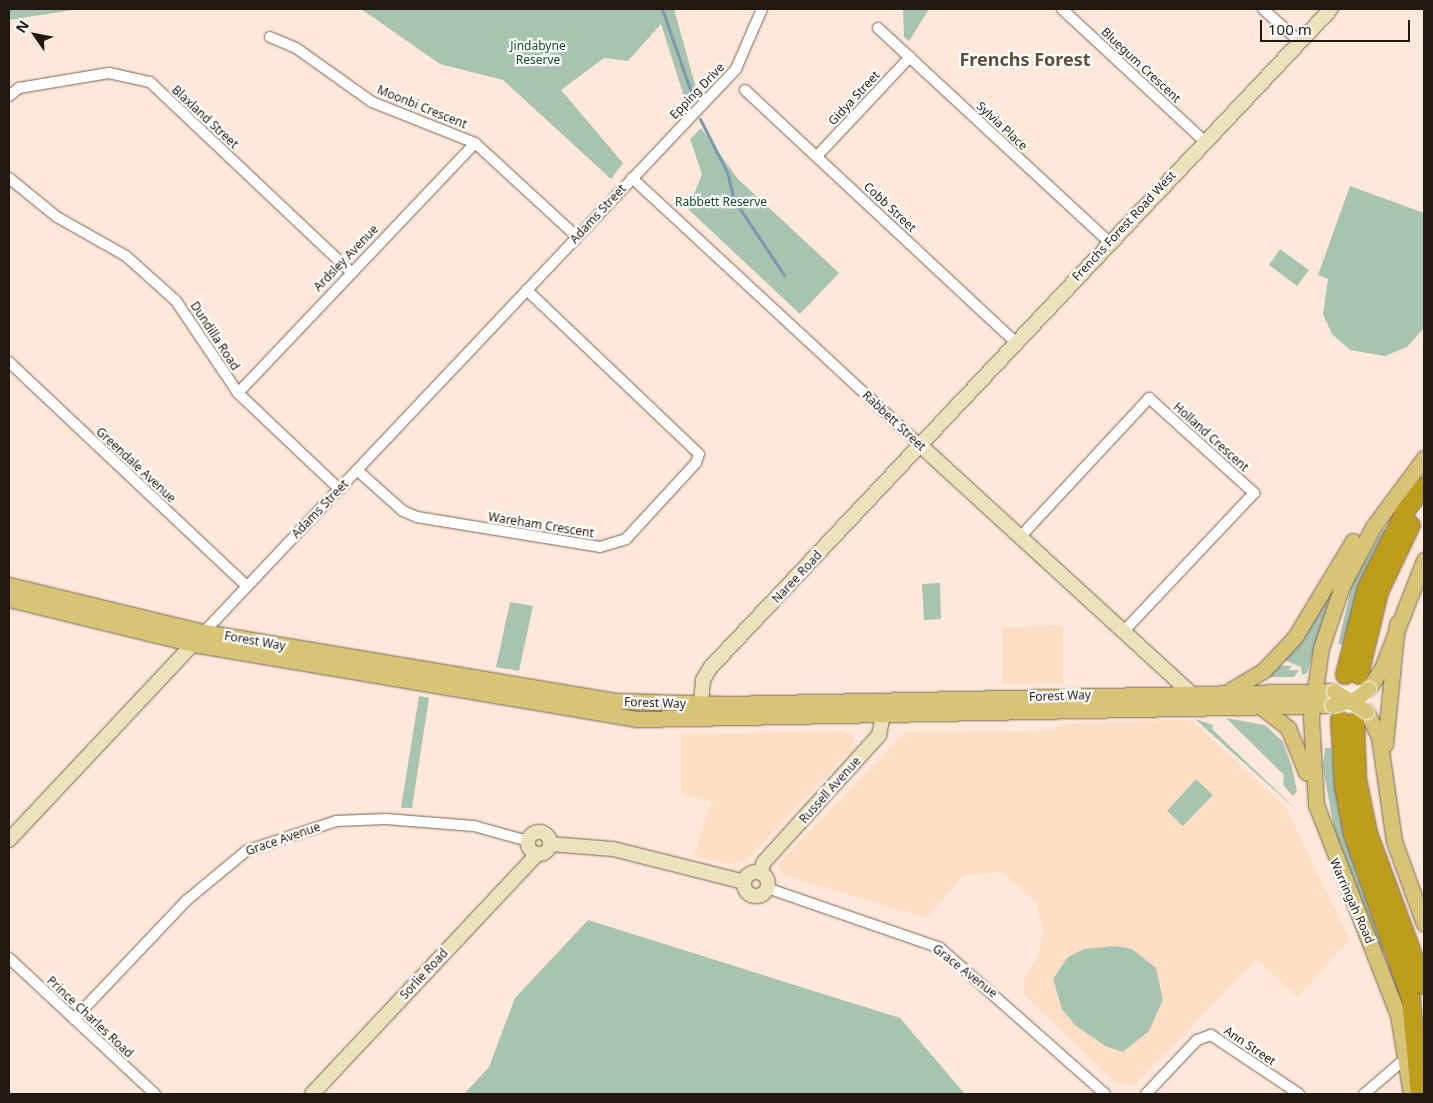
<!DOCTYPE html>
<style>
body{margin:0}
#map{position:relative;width:1433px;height:1103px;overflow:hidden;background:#fde8d9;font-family:"Noto Sans",sans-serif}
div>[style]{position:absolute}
.built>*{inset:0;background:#ffdec6}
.green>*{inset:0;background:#a8c3b0}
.stream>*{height:3px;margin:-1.5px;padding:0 1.5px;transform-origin:1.5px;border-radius:1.5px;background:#7b98b1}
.roads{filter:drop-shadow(0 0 1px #796352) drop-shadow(0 0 1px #796352)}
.street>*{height:10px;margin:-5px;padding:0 5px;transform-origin:5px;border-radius:5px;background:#fff}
.secondary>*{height:14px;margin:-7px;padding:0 7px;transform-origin:7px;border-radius:7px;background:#ece2bb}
.secondary>.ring{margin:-7px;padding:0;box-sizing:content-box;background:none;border:14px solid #ece2bb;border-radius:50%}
.primary>*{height:15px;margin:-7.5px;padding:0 7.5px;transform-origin:7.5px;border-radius:7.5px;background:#d8c477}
.highway>*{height:18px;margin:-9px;padding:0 9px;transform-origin:9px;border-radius:9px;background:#be9d1c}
.bridges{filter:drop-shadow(0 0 1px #fff) drop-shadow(0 0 1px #fff)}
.primary-bridge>*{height:15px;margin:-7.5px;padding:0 7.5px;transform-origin:7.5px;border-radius:7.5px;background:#d8c477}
span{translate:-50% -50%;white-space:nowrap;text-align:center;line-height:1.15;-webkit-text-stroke:4.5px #fff;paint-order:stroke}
.park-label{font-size:12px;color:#134a2a}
.street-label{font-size:12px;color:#201710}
.district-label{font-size:18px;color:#624d3d;font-weight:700}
.frame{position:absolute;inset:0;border:10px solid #201710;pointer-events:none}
.north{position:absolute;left:10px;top:10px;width:50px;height:50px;-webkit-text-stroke:4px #fff;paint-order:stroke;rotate:303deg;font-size:14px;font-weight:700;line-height:20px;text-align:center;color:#201710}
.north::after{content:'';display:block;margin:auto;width:18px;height:22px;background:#201710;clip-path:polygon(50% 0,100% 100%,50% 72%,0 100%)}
.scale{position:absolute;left:1260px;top:20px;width:150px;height:22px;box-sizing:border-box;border:2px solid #201710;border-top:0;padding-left:6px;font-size:15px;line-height:18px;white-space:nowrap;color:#201710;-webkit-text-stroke:4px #fff;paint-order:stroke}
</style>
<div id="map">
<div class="built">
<div style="clip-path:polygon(1063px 625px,1063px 683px,1002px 684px,1002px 627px)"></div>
<div style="clip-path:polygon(1192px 720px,1286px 808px,1350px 940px,1297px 997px,1257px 959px,1134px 1086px,1115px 1082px,1025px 996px,1023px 982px,1039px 954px,1043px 929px,1035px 902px,1003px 872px,964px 875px,927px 918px,783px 875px,778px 864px,905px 732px,1051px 730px,1068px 723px)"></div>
<div style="clip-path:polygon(843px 731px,855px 737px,852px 749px,745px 861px,729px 864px,694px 855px,711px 802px,681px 794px,681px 734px)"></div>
</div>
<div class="green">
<div style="clip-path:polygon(9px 9px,79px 9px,9px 20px)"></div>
<div style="clip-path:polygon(361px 9px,674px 9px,696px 88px,685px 100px,661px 24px,628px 61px,604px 58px,561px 90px,623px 163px,611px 179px,503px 80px,440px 64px)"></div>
<div style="clip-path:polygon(903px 9px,929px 9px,909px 41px,904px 37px)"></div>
<div style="clip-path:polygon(701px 128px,738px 179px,839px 273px,800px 314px,688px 209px,702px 174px,690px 139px)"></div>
<div style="clip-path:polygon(1350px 186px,1424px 213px,1424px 328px,1407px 347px,1385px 356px,1350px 350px,1332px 334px,1323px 314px,1328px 279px,1318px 275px)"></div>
<div style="clip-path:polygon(1280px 249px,1309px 270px,1297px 286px,1269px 265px)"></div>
<div style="clip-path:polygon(1383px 529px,1387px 530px,1358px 592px,1343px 645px,1338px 644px,1352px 584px)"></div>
<div style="clip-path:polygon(940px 583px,941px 619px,924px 620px,922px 584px)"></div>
<div style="clip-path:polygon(1334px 585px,1307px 673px,1302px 675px,1301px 667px,1282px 659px)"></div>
<div style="clip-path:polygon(510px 602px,533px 606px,519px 671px,496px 667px)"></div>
<div style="clip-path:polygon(1276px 665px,1292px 666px,1289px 670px,1299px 670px,1294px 677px,1266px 677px)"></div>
<div style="clip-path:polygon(419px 696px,429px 698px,412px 808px,401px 808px)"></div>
<div style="clip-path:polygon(1226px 718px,1265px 725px,1283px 742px,1292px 767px,1297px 791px,1293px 796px,1283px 785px,1284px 775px)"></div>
<div style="clip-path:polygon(1195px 719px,1213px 725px,1212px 729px,1300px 813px)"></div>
<div style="clip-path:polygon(1325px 748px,1331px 748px,1343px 831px,1384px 952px,1379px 953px,1335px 834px,1323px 768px)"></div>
<div style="clip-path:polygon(1196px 779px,1213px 795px,1183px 826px,1167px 811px)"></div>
<div style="clip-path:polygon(588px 920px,900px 1018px,965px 1094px,464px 1094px,489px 1067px,515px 998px)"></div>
<div style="clip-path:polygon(1116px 946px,1132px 949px,1156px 968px,1163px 1000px,1149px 1031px,1123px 1052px,1105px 1046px,1075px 1025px,1062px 1009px,1053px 979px,1068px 957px,1084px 949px)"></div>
</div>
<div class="stream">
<div style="left:662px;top:9px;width:88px;rotate:70.7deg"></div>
<div style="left:700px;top:119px;width:59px;rotate:63deg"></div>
<div style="left:727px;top:172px;width:29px;rotate:76deg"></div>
<div style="left:734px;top:200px;width:90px;rotate:56.3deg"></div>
</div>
<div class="roads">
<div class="street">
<div style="left:1062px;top:9px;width:192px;rotate:42.9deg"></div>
<div style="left:1263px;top:9px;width:50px;rotate:41.7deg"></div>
<div style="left:878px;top:28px;width:315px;rotate:42.8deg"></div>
<div style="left:270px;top:37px;width:28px;rotate:23deg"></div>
<div style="left:296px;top:48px;width:93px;rotate:35.4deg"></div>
<div style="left:372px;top:102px;width:111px;rotate:21.7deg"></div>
<div style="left:475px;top:143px;width:137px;rotate:42.6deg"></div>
<div style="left:745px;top:90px;width:371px;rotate:43deg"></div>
<div style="left:9px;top:96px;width:13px;rotate:-39deg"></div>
<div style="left:19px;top:88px;width:91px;rotate:-9.5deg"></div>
<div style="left:109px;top:73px;width:42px;rotate:12.4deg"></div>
<div style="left:150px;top:82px;width:275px;rotate:43.4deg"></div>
<div style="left:817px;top:156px;width:136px;rotate:-46.8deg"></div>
<div style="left:9px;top:178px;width:62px;rotate:39.1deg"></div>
<div style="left:57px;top:217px;width:79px;rotate:29.5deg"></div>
<div style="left:126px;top:256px;width:67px;rotate:42deg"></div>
<div style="left:176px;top:301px;width:111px;rotate:56deg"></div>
<div style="left:238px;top:393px;width:139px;rotate:43.5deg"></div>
<div style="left:632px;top:178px;width:393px;rotate:42.8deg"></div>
<div style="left:9px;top:362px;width:327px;rotate:43.3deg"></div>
<div style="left:238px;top:393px;width:344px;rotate:-46.5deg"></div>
<div style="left:357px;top:470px;width:62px;rotate:41.7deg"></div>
<div style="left:403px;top:511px;width:15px;rotate:23deg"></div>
<div style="left:417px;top:517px;width:185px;rotate:9.3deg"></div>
<div style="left:600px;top:547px;width:27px;rotate:-17deg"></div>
<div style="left:626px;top:539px;width:103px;rotate:-47.4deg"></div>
<div style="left:696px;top:463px;width:9px;rotate:-72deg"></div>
<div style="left:699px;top:454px;width:238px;rotate:-136.4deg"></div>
<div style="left:1020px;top:537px;width:190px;rotate:-47.1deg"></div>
<div style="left:1149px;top:398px;width:142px;rotate:42.1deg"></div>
<div style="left:1254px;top:493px;width:192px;rotate:133.3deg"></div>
<div style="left:204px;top:632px;width:775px;rotate:-46.62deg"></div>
<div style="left:736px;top:69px;width:65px;rotate:-66.6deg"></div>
<div style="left:767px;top:888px;width:183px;rotate:19.1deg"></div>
<div style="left:940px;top:948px;width:220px;rotate:41.5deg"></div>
<div style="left:9px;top:958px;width:200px;rotate:43deg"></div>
<div style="left:74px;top:1019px;width:164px;rotate:-46.5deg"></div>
<div style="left:187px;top:900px;width:77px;rotate:-39.7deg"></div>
<div style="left:246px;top:851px;width:95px;rotate:-18.4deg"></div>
<div style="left:336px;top:821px;width:50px;rotate:-2.3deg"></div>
<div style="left:386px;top:819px;width:88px;rotate:4.5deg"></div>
<div style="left:474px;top:826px;width:56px;rotate:15.5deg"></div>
<div style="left:1146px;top:1094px;width:74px;rotate:-46.6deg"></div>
<div style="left:1197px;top:1040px;width:15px;rotate:-20deg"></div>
<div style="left:1211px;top:1035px;width:106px;rotate:33.8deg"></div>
<div style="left:1364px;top:1094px;width:55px;rotate:-40.6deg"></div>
</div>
<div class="secondary">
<div style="left:920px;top:445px;width:367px;rotate:42.5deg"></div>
<div style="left:700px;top:714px;width:34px;rotate:-85deg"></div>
<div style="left:703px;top:680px;width:14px;rotate:-60deg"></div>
<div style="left:710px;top:668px;width:905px;rotate:-46.7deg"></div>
<div class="ring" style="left:528px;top:832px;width:8px;height:8px"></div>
<div style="left:9px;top:840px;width:277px;rotate:-46.8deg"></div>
<div style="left:550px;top:844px;width:63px;rotate:4.5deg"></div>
<div style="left:613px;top:849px;width:135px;rotate:14.1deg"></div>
<div class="ring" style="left:744px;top:872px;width:10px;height:10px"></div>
<div style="left:760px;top:873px;width:12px;rotate:-70deg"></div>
<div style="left:764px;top:862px;width:171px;rotate:-47.8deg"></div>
<div style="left:879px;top:735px;width:31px;rotate:-79deg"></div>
<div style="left:312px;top:1094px;width:329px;rotate:-46.8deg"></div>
</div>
<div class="primary">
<div style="left:9px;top:585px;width:201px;rotate:13.6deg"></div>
<div style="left:204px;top:632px;width:420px;rotate:9.5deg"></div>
<div style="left:618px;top:701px;width:108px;rotate:1.6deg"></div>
<div style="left:726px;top:704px;width:608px;rotate:-1.22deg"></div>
<div style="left:9px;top:599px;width:189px;rotate:13.7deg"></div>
<div style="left:193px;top:644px;width:451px;rotate:9.6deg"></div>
<div style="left:638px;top:719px;width:694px;rotate:-1.16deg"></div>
<div style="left:1368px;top:689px;width:25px;rotate:-56deg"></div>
<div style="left:1382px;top:668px;width:116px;rotate:-68.7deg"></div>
<div style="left:1231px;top:690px;width:39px;rotate:-31deg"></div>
<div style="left:1264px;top:670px;width:45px;rotate:-46.8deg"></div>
<div style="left:1295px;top:637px;width:112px;rotate:-58.9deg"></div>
<div style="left:1260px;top:706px;width:36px;rotate:38deg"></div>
<div style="left:1288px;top:728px;width:48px;rotate:67.8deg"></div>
<div style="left:1366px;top:711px;width:29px;rotate:63deg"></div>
<div style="left:1379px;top:737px;width:105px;rotate:81.8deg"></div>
<div style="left:1394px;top:841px;width:88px;rotate:70.1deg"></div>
<div style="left:1385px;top:744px;width:121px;rotate:-84.3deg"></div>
<div style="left:1411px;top:1094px;width:80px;rotate:-99.3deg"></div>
<div style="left:1398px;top:1015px;width:225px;rotate:-111.3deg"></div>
<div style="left:1316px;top:805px;width:87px;rotate:-93.3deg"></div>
<div style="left:1311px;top:718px;width:71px;rotate:-81.9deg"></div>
<div style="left:1321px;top:648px;width:65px;rotate:-71.3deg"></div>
<div style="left:1342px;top:586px;width:67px;rotate:-62.3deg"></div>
<div style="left:1373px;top:527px;width:86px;rotate:-53.5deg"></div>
</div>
<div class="highway">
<div style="left:1345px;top:675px;width:90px;rotate:-75.8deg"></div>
<div style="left:1367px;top:588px;width:87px;rotate:-63.4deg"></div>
<div style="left:1406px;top:510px;width:29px;rotate:-52deg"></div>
<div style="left:1359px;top:675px;width:85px;rotate:-76.5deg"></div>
<div style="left:1379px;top:592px;width:74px;rotate:-64.5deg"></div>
<div style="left:1340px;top:720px;width:66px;rotate:86.5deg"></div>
<div style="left:1344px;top:786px;width:49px;rotate:79.4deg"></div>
<div style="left:1353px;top:834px;width:175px;rotate:70.6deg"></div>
<div style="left:1411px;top:999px;width:95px;rotate:84.6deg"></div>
<div style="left:1355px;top:722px;width:57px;rotate:88deg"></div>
<div style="left:1357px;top:779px;width:55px;rotate:78.5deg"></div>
<div style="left:1368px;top:833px;width:162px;rotate:69.8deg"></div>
</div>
</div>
<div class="bridges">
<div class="primary-bridge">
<div style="left:1334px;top:691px;width:38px;rotate:32deg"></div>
<div style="left:1332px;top:705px;width:23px;rotate:-13deg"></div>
<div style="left:1354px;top:700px;width:18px;rotate:-38deg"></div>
</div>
</div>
<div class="park-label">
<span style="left:538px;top:53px">Jindabyne<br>Reserve</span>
<span style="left:721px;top:202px">Rabbett Reserve</span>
</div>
<div class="street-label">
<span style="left:1141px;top:65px;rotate:43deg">Bluegum Crescent</span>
<span style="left:697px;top:91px;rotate:-46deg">Epping Drive</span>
<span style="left:854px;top:98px;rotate:-47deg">Gidya Street</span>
<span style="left:422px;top:107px;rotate:22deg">Moonbi Crescent</span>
<span style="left:205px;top:117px;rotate:43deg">Blaxland Street</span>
<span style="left:1002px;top:126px;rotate:43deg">Sylvia Place</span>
<span style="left:890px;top:207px;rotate:43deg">Cobb Street</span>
<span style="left:598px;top:214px;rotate:-47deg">Adams Street</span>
<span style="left:1124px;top:226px;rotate:-47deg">Frenchs Forest Road West</span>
<span style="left:346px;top:258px;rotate:-46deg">Ardsley Avenue</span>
<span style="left:215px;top:336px;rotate:57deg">Dundilla Road</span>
<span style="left:894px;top:421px;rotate:43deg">Rabbett Street</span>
<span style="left:1211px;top:437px;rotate:42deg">Holland Crescent</span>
<span style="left:136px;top:465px;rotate:43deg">Greendale Avenue</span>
<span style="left:320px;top:509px;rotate:-46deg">Adams Street</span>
<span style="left:541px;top:525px;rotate:9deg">Wareham Crescent</span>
<span style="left:797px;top:577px;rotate:-47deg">Naree Road</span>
<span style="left:255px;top:641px;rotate:10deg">Forest Way</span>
<span style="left:1060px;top:696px;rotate:-2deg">Forest Way</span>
<span style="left:655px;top:703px;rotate:2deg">Forest Way</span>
<span style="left:830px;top:790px;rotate:-48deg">Russell Avenue</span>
<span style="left:283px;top:839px;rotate:-19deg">Grace Avenue</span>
<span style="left:1352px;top:901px;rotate:66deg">Warringah Road</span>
<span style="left:965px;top:971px;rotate:38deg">Grace Avenue</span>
<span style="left:424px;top:974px;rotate:-47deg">Sorlie Road</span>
<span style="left:90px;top:1017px;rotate:43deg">Prince Charles Road</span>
<span style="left:1250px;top:1046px;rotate:34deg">Ann Street</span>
</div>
<div class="district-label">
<span style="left:1025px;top:59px">Frenchs Forest</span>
</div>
<div class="frame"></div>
<div class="north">N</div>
<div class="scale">100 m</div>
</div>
